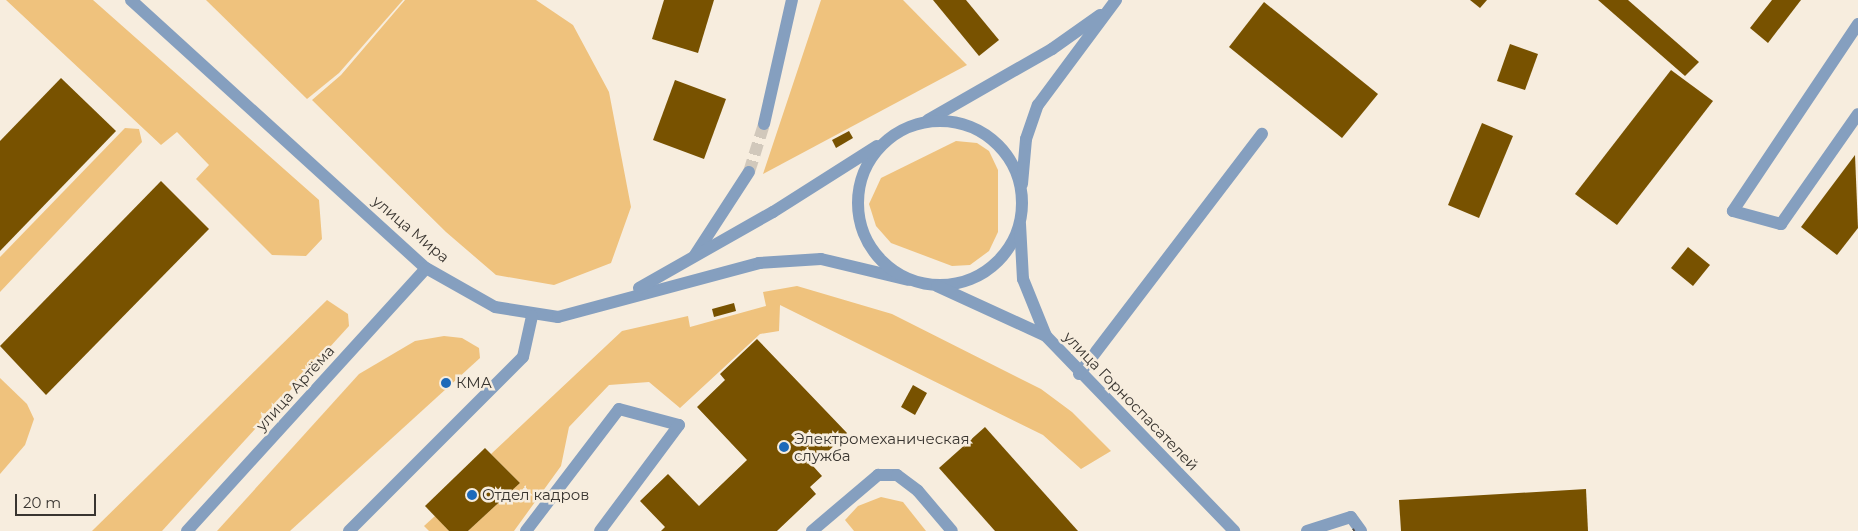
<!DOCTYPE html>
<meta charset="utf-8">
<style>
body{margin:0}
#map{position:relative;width:1858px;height:531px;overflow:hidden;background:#f7edde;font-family:Montserrat,sans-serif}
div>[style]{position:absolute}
.green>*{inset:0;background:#efc27d}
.building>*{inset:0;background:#785200}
.minor-tunnel>*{height:12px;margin-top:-6px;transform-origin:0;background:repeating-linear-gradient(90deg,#d1c8bb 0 12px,transparent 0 18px)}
.minor>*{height:12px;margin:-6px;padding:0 6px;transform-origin:6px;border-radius:6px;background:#859fbf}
.minor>.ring{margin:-6px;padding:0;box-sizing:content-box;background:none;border:12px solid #859fbf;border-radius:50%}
.rail>*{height:4px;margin-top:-2px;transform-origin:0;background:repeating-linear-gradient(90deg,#56514b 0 10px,transparent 0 15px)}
.dots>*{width:14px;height:14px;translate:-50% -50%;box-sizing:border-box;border:2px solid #f7edde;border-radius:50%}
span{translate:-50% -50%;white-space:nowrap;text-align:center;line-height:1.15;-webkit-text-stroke:5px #f7edde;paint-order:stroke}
.street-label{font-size:15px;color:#393530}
.poi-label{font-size:15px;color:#393530}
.left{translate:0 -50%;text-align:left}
.scale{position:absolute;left:15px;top:494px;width:81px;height:22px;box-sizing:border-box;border:2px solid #393530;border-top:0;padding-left:6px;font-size:15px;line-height:18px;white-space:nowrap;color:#393530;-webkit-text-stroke:4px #f7edde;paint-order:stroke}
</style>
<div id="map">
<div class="green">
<div style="clip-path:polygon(6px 0,93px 0,319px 200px,322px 239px,306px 256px,272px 255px,196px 179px,209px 165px,177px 132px,161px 145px)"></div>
<div style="clip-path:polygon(206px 0,403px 0,339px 73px,307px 99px)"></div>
<div style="clip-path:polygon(405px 0,536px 0,573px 25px,609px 92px,631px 207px,611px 263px,554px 285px,496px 275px,446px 232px,312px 100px,341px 75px)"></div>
<div style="clip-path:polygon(821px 0,903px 0,967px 65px,763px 174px)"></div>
<div style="clip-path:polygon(125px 128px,139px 129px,142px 142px,0 292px,0 257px)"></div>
<div style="clip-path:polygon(956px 141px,977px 143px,989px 151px,998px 170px,998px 232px,989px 251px,970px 265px,952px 266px,891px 243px,876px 226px,869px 204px,881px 178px)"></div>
<div style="clip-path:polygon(797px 286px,892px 314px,1041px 389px,1072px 412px,1111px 451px,1081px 469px,1043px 435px,780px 305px,779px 331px,760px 334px,680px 408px,649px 382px,609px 385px,569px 427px,561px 466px,514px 531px,468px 531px,520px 483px,491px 454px,622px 331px,688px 316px,690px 327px,766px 306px,763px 292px)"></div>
<div style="clip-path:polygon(327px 300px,348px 314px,349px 326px,162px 531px,92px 531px)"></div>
<div style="clip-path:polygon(444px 336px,462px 338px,479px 348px,480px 358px,290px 531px,217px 531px,359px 374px,415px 341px)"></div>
<div style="clip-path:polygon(0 378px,27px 404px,34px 419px,25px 445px,0 474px)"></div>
<div style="clip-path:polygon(881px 497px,903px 502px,926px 531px,854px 531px,845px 520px,858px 506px)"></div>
<div style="clip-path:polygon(435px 516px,449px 531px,429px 531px,424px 526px)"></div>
</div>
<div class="building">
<div style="clip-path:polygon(664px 0,714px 0,698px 53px,652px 39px)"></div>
<div style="clip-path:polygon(933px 0,966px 0,999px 40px,979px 56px)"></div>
<div style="clip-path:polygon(1470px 0,1487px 0,1480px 8px)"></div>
<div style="clip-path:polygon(1598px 0,1628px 0,1699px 62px,1685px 76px)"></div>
<div style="clip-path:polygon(1772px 0,1801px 0,1768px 43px,1750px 28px)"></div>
<div style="clip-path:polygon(1264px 2px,1378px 94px,1342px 138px,1229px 47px)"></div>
<div style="clip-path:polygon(1510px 44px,1538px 54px,1525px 90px,1497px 81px)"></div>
<div style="clip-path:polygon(1671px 70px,1713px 101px,1617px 225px,1575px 194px)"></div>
<div style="clip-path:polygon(61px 78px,116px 131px,0 251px,0 141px)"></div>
<div style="clip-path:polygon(675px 80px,726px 99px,704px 159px,653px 140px)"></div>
<div style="clip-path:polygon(1482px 123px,1513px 136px,1479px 218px,1448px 205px)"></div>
<div style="clip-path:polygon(849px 131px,853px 138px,836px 148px,832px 140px)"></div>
<div style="clip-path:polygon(1855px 155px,1858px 228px,1837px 255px,1801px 227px)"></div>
<div style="clip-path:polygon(161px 181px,209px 229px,46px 395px,0 346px)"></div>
<div style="clip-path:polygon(1688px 247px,1710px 265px,1693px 286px,1671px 268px)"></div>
<div style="clip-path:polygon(734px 303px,736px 311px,714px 317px,712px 309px)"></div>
<div style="clip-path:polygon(757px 339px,847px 433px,813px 466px,822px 476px,810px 487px,816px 494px,777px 531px,661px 531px,665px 527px,640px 501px,668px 474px,699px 506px,747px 460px,697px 407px,725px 380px,720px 374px)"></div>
<div style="clip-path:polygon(913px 385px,927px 393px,915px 415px,901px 407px)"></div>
<div style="clip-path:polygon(985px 427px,1078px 531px,995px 531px,939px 468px)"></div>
<div style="clip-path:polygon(485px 448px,520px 483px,468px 531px,449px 531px,425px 506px)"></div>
<div style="clip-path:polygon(1586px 489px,1588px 531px,1401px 531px,1399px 500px)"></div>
</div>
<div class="minor-tunnel">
<div style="left:749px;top:172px;width:50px;rotate:-72.6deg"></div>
</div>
<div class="minor">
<div style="left:131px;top:0;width:399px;rotate:42.3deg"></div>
<div style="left:426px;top:268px;width:79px;rotate:29.5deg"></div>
<div style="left:495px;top:307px;width:64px;rotate:9deg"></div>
<div style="left:558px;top:317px;width:208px;rotate:-15deg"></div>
<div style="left:759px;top:263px;width:62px;rotate:-3.7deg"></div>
<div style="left:821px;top:259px;width:90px;rotate:13.4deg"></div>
<div style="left:1858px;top:24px;width:225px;rotate:123.8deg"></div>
<div style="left:1733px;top:211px;width:50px;rotate:15.2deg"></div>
<div style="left:1781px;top:224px;width:134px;rotate:-55deg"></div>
<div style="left:928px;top:120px;width:143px;rotate:-29.8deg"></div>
<div style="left:1052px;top:49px;width:59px;rotate:-35.3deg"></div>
<div class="ring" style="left:858px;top:121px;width:152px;height:152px"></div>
<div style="left:764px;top:124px;width:127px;rotate:-77.3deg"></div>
<div style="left:1022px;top:184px;width:45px;rotate:-84.9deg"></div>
<div style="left:1026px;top:139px;width:36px;rotate:-71deg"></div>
<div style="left:1038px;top:105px;width:131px;rotate:-53.4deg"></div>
<div style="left:1020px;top:224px;width:55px;rotate:86.9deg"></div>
<div style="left:1023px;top:279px;width:61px;rotate:68deg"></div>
<div style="left:1046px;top:336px;width:271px;rotate:46deg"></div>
<div style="left:695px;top:255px;width:99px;rotate:-57deg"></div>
<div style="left:937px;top:286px;width:120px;rotate:24.6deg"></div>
<div style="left:639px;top:288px;width:154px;rotate:-29.6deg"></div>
<div style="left:773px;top:212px;width:123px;rotate:-32.4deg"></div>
<div style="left:1079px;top:374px;width:302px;rotate:-52.7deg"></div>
<div style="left:187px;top:531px;width:355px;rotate:-47.7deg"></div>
<div style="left:349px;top:531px;width:246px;rotate:-45deg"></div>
<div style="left:523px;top:357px;width:42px;rotate:-77.6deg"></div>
<div style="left:526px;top:531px;width:153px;rotate:-52.7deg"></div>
<div style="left:619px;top:409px;width:62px;rotate:14.9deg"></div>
<div style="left:679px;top:425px;width:132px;rotate:126.7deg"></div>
<div style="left:812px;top:531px;width:87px;rotate:-40.3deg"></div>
<div style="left:878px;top:475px;width:19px"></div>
<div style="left:897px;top:475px;width:26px;rotate:37deg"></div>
<div style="left:918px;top:491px;width:52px;rotate:49.6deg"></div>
<div style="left:1307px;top:531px;width:46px;rotate:-17.7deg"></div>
<div style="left:1351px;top:517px;width:17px;rotate:54deg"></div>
</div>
<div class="rail">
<div style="left:1353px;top:531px;width:2px;rotate:-27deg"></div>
</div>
<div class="dots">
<div style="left:446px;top:383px;background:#1e6ab9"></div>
<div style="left:784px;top:447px;background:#1e6ab9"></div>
<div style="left:472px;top:495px;background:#1e6ab9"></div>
</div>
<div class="street-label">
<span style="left:411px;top:229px;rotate:40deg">улица Мира</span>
<span style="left:295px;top:388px;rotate:-48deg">улица Артёма</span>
<span style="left:1131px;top:401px;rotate:46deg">улица Горноспасателей</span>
</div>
<div class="poi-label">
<span class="left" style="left:456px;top:383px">КМА</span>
<span class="left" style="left:794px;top:447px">Электромеханическая<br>служба</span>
<span class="left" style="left:482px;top:495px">Отдел кадров</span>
</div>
<div class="scale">20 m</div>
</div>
